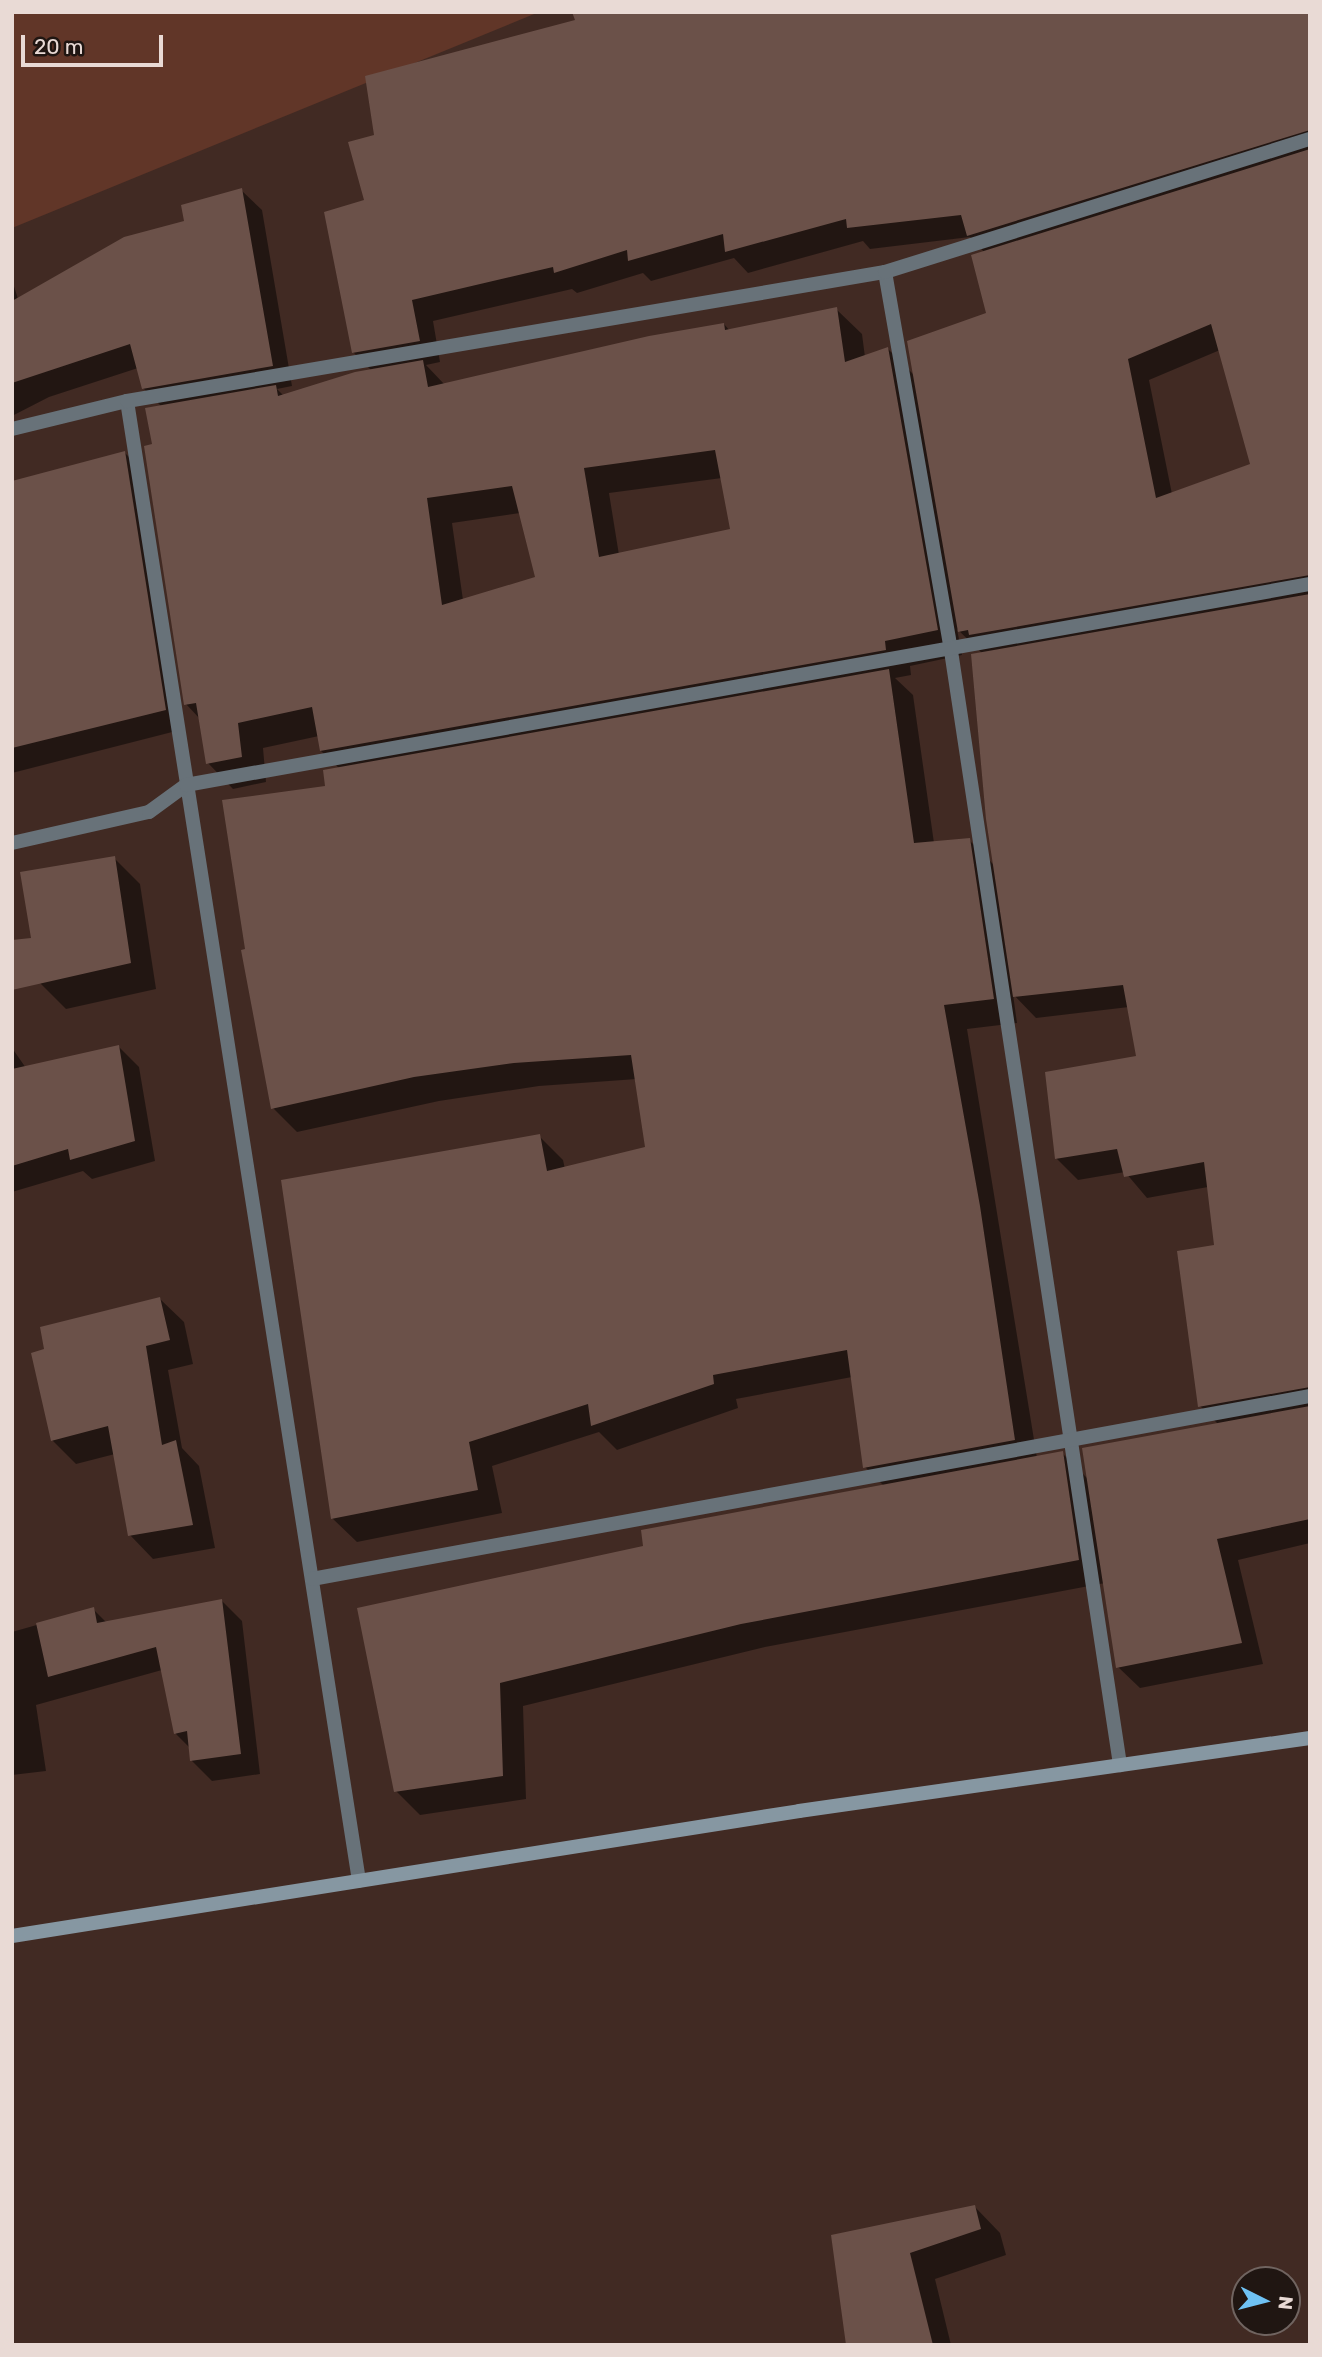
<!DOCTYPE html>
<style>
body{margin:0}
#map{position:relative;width:1322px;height:2357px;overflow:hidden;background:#412a23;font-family:Rubik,sans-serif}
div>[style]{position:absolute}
.green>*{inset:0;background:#613628}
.shadow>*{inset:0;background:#0007}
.building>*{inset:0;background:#6b5149}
.street>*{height:14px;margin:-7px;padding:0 7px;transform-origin:7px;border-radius:7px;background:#687279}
.secondary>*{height:14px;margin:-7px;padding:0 7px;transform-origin:7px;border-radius:7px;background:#8697a2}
span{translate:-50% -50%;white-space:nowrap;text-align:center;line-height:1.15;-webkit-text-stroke:6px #201612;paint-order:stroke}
.frame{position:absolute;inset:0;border:14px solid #e9dad5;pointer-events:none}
.north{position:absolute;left:1231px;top:2266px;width:70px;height:70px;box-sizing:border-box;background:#201612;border:2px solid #706460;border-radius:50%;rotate:96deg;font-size:19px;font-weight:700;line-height:28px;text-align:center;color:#e9dad5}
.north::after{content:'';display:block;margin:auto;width:24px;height:32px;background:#6fc2f4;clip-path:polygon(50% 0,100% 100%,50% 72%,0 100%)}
.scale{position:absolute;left:21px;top:35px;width:142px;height:32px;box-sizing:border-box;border:4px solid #e9dad5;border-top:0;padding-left:9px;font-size:21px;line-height:24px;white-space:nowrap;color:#e9dad5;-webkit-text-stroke:5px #201612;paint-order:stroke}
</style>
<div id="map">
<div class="green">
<div style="clip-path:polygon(12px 12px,539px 12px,12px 228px)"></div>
</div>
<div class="shadow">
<div style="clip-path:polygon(evenodd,1310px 12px,1310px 1543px,1238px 1560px,1263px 1664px,1140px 1688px,1118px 1667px,1105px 1583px,765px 1647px,523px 1706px,526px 1799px,420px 1815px,396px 1791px,359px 1609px,645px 1548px,884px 1486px,865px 1467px,852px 1377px,736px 1399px,738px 1408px,617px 1450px,599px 1432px,492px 1466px,502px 1513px,357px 1542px,332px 1518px,539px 1136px,563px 1160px,565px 1169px,647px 1149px,637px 1079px,539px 1086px,439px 1101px,297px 1132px,273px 1108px,247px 951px,340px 769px,321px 751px,319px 736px,263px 748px,266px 782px,233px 789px,208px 763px,200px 719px,186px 704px,154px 445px,162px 407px,143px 388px,138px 368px,49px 397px,12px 416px,12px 280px,18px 299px,186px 222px,241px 190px,262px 210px,292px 386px,277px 389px,284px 396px,372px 371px,353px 352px,326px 213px,1310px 12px,970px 237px,985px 253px,989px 314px,915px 376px,888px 349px,865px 357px,862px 334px,836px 309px,730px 331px,724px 324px,445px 385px,426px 365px,440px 362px,433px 321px,572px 289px,577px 293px,643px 273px,651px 281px,734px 258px,748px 273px,863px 241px,870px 249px,970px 237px,1310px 12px,1220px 350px,1252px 465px,1172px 494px,1149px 380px,1220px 350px,1310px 12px,722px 478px,732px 530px,619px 555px,609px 493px,722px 478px,1310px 12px,520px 513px,537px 578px,463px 600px,452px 523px,520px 513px,1310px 12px,957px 629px,983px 654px,995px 866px,969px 840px,934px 843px,913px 695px,895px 678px,911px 675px,910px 666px,962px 655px,957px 629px,1310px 12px,1013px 994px,1036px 1018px,1129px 1007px,1138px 1057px,1056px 1158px,1078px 1180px,1125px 1172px,1147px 1198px,1208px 1187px,1215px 1247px,1200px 1406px,1218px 1424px,1088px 1479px,1062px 1453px,1037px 1458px,967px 1029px,1017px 1023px,1013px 994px)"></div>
<div style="clip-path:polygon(125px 453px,144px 472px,184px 729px,12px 773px,12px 626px)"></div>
<div style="clip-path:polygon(114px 858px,140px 884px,156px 989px,66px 1009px,40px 983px)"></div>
<div style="clip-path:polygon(119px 1047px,139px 1067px,155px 1161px,92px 1179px,83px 1171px,12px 1192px,12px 1048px,26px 1068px)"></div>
<div style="clip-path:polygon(160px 1299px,184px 1322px,193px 1364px,168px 1370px,182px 1448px,199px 1466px,215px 1548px,153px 1559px,130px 1535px,115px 1454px,76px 1464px,52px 1440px)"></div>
<div style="clip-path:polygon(222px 1601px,242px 1621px,260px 1774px,212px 1781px,192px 1761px,191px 1749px,176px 1734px,162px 1670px,36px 1705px,46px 1771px,12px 1775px,12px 1632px,93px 1609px,107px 1623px)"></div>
<div style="clip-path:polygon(974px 2206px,1000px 2233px,1006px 2255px,935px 2279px,951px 2345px,848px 2345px,833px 2236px)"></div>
</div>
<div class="building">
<div style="clip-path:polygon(572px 12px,1310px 12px,1310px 130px,967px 236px,961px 215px,847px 228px,846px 219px,725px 252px,723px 234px,628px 261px,627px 250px,554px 273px,553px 267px,412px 300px,420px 341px,352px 353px,324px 212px,364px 200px,348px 142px,374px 135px,365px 76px,575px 20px)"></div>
<div style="clip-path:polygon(evenodd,1310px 149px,1310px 575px,969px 635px,968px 630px,958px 632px,907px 341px,986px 313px,971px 255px,1310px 149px,1211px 324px,1250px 464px,1156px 498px,1128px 359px,1211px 324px)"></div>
<div style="clip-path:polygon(242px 188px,273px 366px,142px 389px,130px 344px,12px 383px,12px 301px,124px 237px,184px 221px,181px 205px)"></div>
<div style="clip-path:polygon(evenodd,837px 307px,845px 362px,888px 347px,938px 630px,885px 641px,886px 650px,320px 751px,312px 707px,238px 723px,242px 757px,206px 764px,196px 703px,184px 705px,144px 446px,152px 444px,145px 408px,276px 385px,278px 396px,355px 372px,423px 360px,428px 387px,649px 336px,724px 323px,725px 330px,837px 307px,715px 450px,730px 529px,599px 557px,584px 468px,715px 450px,837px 307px,512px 486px,535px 577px,442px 605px,427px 498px,512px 486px)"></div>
<div style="clip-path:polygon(125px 451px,166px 710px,12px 748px,12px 481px)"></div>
<div style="clip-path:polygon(1310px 594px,1310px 1387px,1198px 1407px,1177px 1251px,1214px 1245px,1204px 1162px,1124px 1177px,1117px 1149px,1055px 1159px,1045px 1072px,1136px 1056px,1123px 985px,1013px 997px,986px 819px,971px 654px)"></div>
<div style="clip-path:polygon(889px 669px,914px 843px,970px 838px,994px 999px,944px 1005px,980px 1206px,1015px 1440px,863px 1468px,847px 1350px,713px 1375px,714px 1384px,591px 1426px,588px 1404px,469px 1442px,478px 1490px,331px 1519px,281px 1180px,540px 1134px,547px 1171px,645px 1147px,631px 1055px,514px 1063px,414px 1077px,271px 1109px,241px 950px,245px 949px,222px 800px,325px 786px,323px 770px)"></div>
<div style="clip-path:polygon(115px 856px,131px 963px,12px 990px,12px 940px,31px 938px,20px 872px)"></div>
<div style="clip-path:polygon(119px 1045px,135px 1141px,70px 1160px,68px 1149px,12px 1166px,12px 1069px)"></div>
<div style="clip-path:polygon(160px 1297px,170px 1340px,146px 1346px,162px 1445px,176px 1440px,193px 1525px,128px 1536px,108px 1426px,51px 1441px,31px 1353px,44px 1349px,40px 1327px)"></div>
<div style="clip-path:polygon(1310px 1406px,1310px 1519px,1217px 1539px,1242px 1643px,1116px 1668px,1082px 1448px)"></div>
<div style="clip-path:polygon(1063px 1451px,1079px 1560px,741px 1624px,500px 1683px,503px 1776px,394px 1792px,357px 1608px,643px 1546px,641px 1530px)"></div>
<div style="clip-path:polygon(222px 1599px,241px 1754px,190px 1761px,187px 1731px,174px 1734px,156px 1647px,48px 1677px,36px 1623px,94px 1607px,97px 1623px)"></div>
<div style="clip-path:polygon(975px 2205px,981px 2229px,910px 2253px,933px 2345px,846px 2345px,831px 2235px)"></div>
</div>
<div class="street">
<div style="left:885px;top:272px;width:385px;rotate:80.1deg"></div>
<div style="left:951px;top:651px;width:1127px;rotate:81.37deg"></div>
<div style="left:127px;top:401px;width:1498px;rotate:81.09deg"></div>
<div style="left:12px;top:429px;width:118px;rotate:-13.7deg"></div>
<div style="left:127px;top:401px;width:769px;rotate:-9.66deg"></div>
<div style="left:885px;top:272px;width:445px;rotate:-17.4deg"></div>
<div style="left:12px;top:843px;width:140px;rotate:-12.8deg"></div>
<div style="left:149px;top:812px;width:46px;rotate:-36.1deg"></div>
<div style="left:186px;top:785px;width:1142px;rotate:-10.14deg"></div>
<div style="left:312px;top:1579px;width:1015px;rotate:-10.39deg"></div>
</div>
<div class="secondary">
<div style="left:12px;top:1936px;width:797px;rotate:-9.02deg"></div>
<div style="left:799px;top:1811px;width:516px;rotate:-8.13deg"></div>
</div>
<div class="frame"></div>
<div class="north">N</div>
<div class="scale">20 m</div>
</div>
